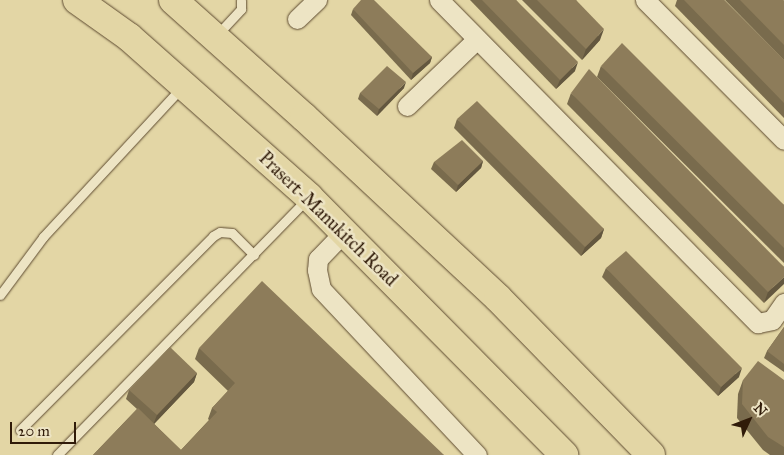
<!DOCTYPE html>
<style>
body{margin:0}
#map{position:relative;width:784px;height:455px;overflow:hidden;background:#e3d6a5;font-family:"IM FELL Great Primer",serif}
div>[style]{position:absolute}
.roads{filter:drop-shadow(0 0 1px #5d4a30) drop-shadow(0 0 1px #5d4a30)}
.lane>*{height:9px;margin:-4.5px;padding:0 4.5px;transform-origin:4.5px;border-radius:4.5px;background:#ede4c4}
.street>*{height:19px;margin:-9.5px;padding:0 9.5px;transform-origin:9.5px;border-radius:9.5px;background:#ede4c4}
.primary>*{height:28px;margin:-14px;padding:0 14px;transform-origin:14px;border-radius:14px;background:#e3d6a5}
.wall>*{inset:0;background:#796b4d}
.shaded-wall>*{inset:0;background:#63573f}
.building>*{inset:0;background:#8d7c5a}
span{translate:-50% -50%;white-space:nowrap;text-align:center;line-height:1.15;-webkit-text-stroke:5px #ede4c4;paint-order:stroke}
.street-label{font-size:18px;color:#301b09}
.north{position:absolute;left:724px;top:395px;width:50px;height:50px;-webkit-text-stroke:4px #ede4c4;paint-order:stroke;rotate:47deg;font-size:14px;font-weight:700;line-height:20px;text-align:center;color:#301b09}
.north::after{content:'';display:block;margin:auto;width:18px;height:22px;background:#301b09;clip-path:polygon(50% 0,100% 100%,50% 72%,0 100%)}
.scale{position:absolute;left:10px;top:422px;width:66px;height:22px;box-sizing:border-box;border:2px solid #301b09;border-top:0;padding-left:6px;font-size:15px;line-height:18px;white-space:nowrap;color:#301b09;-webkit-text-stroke:4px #ede4c4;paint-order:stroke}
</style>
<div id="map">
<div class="roads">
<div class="lane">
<div style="left:216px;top:36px;width:37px;rotate:-47deg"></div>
<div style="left:241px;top:9px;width:9px;rotate:-90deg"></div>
<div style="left:0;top:295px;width:72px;rotate:-53.4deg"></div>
<div style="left:43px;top:237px;width:205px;rotate:-47.2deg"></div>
<div style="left:20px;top:430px;width:274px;rotate:-45.1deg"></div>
<div style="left:213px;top:236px;width:8px;rotate:-30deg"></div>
<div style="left:220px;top:232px;width:12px;rotate:5deg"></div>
<div style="left:232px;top:233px;width:31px;rotate:45deg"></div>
<div style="left:57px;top:455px;width:358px;rotate:-45.7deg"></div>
</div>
<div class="street">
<div style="left:439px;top:0;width:454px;rotate:45.4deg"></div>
<div style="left:758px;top:323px;width:14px;rotate:-12deg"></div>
<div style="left:772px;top:320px;width:21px;rotate:-55deg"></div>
<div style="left:645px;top:0;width:197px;rotate:45.2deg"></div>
<div style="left:297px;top:19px;width:28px;rotate:-44deg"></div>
<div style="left:407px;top:106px;width:97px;rotate:-43.7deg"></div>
<div style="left:345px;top:231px;width:39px;rotate:134deg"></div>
<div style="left:318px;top:259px;width:11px;rotate:95deg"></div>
<div style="left:317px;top:270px;width:19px;rotate:78deg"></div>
<div style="left:321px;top:289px;width:228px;rotate:46.8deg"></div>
</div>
<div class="primary">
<div style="left:77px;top:0;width:64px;rotate:35.4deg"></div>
<div style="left:129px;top:37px;width:241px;rotate:41.6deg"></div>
<div style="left:309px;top:197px;width:363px;rotate:45.3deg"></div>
<div style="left:173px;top:0;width:176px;rotate:41.8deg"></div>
<div style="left:304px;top:117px;width:265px;rotate:43deg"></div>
<div style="left:498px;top:298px;width:219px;rotate:45.7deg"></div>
</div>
</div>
<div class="wall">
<div style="clip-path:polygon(470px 0,516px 0,575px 71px,556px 89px)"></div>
<div style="clip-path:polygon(522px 0,576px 0,600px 40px,582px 60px)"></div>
<div style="clip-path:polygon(677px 0,724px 0,784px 60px,784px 118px,675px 6px)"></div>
<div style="clip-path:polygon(725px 0,783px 0,784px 1px,784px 60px)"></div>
<div style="clip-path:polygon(353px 9px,432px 57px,430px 63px,411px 80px,351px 15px)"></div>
<div style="clip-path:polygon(601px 66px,784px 205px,784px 263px,597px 77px)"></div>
<div style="clip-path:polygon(404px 88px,377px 116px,358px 99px,360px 93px)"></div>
<div style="clip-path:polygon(571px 93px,784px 267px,764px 303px,567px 104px)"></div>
<div style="clip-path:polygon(457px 119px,604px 229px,601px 238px,581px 256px,454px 128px)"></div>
<div style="clip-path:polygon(483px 161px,481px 168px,456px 192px,431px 169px,434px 162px)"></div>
<div style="clip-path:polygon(606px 268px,739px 377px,718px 396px,602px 277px)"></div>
<div style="clip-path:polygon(784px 327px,784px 372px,764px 358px,767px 351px)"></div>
<div style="clip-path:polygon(199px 348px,444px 455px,93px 455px,137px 409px,126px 399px,129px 390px,197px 373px,194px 382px,154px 424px,181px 450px,209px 420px,208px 419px,212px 408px,228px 391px,195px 359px)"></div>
<div style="clip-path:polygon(743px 380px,784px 380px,784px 455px,770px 455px,763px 450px,737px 418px,738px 394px)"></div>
</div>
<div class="shaded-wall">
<div style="clip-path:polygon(604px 29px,600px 40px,582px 60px,586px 49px)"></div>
<div style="clip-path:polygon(432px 57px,430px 63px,411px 80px,413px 73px)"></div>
<div style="clip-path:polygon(578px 62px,575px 71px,556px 89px,560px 80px)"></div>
<div style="clip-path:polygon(406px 82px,404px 88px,377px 116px,379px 109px)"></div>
<div style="clip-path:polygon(483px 161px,481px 168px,456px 192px,458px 185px)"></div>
<div style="clip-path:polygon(604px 229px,601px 238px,581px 256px,585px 247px)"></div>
<div style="clip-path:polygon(784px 277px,784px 284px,764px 303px,768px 292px)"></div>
<div style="clip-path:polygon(742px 368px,739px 377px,718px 396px,721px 387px)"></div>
<div style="clip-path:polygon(197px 373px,194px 382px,153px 425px,157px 415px)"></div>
</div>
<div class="building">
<div style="clip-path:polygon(361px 0,374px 0,432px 57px,413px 73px,353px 9px)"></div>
<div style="clip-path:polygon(482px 0,516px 0,578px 62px,560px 80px)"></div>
<div style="clip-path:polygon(537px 0,576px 0,604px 29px,586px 49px)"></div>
<div style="clip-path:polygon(684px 0,724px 0,784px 60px,784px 103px)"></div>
<div style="clip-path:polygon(740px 0,783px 0,784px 1px,784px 45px)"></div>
<div style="clip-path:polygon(622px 43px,784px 205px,784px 248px,601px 66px)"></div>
<div style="clip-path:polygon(387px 66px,406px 82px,379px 109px,360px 93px)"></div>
<div style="clip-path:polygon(589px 69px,784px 267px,784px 277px,768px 292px,571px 93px)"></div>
<div style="clip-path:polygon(477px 101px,604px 229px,585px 247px,457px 119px)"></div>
<div style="clip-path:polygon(462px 140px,483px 161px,458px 185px,434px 162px)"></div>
<div style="clip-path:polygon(626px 251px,742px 368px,721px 387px,606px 268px)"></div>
<div style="clip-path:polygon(262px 281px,444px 455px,93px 455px,138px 408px,181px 450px,217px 412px,212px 408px,235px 383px,199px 348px)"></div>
<div style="clip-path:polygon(784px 327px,784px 364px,767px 351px)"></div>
<div style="clip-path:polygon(170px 347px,197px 373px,157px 415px,129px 390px)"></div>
<div style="clip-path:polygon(758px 361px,784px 380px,784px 447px,768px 437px,742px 404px,743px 380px)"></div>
</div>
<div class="street-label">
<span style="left:328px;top:219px;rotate:44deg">Prasert-Manukitch Road</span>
</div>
<div class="north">N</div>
<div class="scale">20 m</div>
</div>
